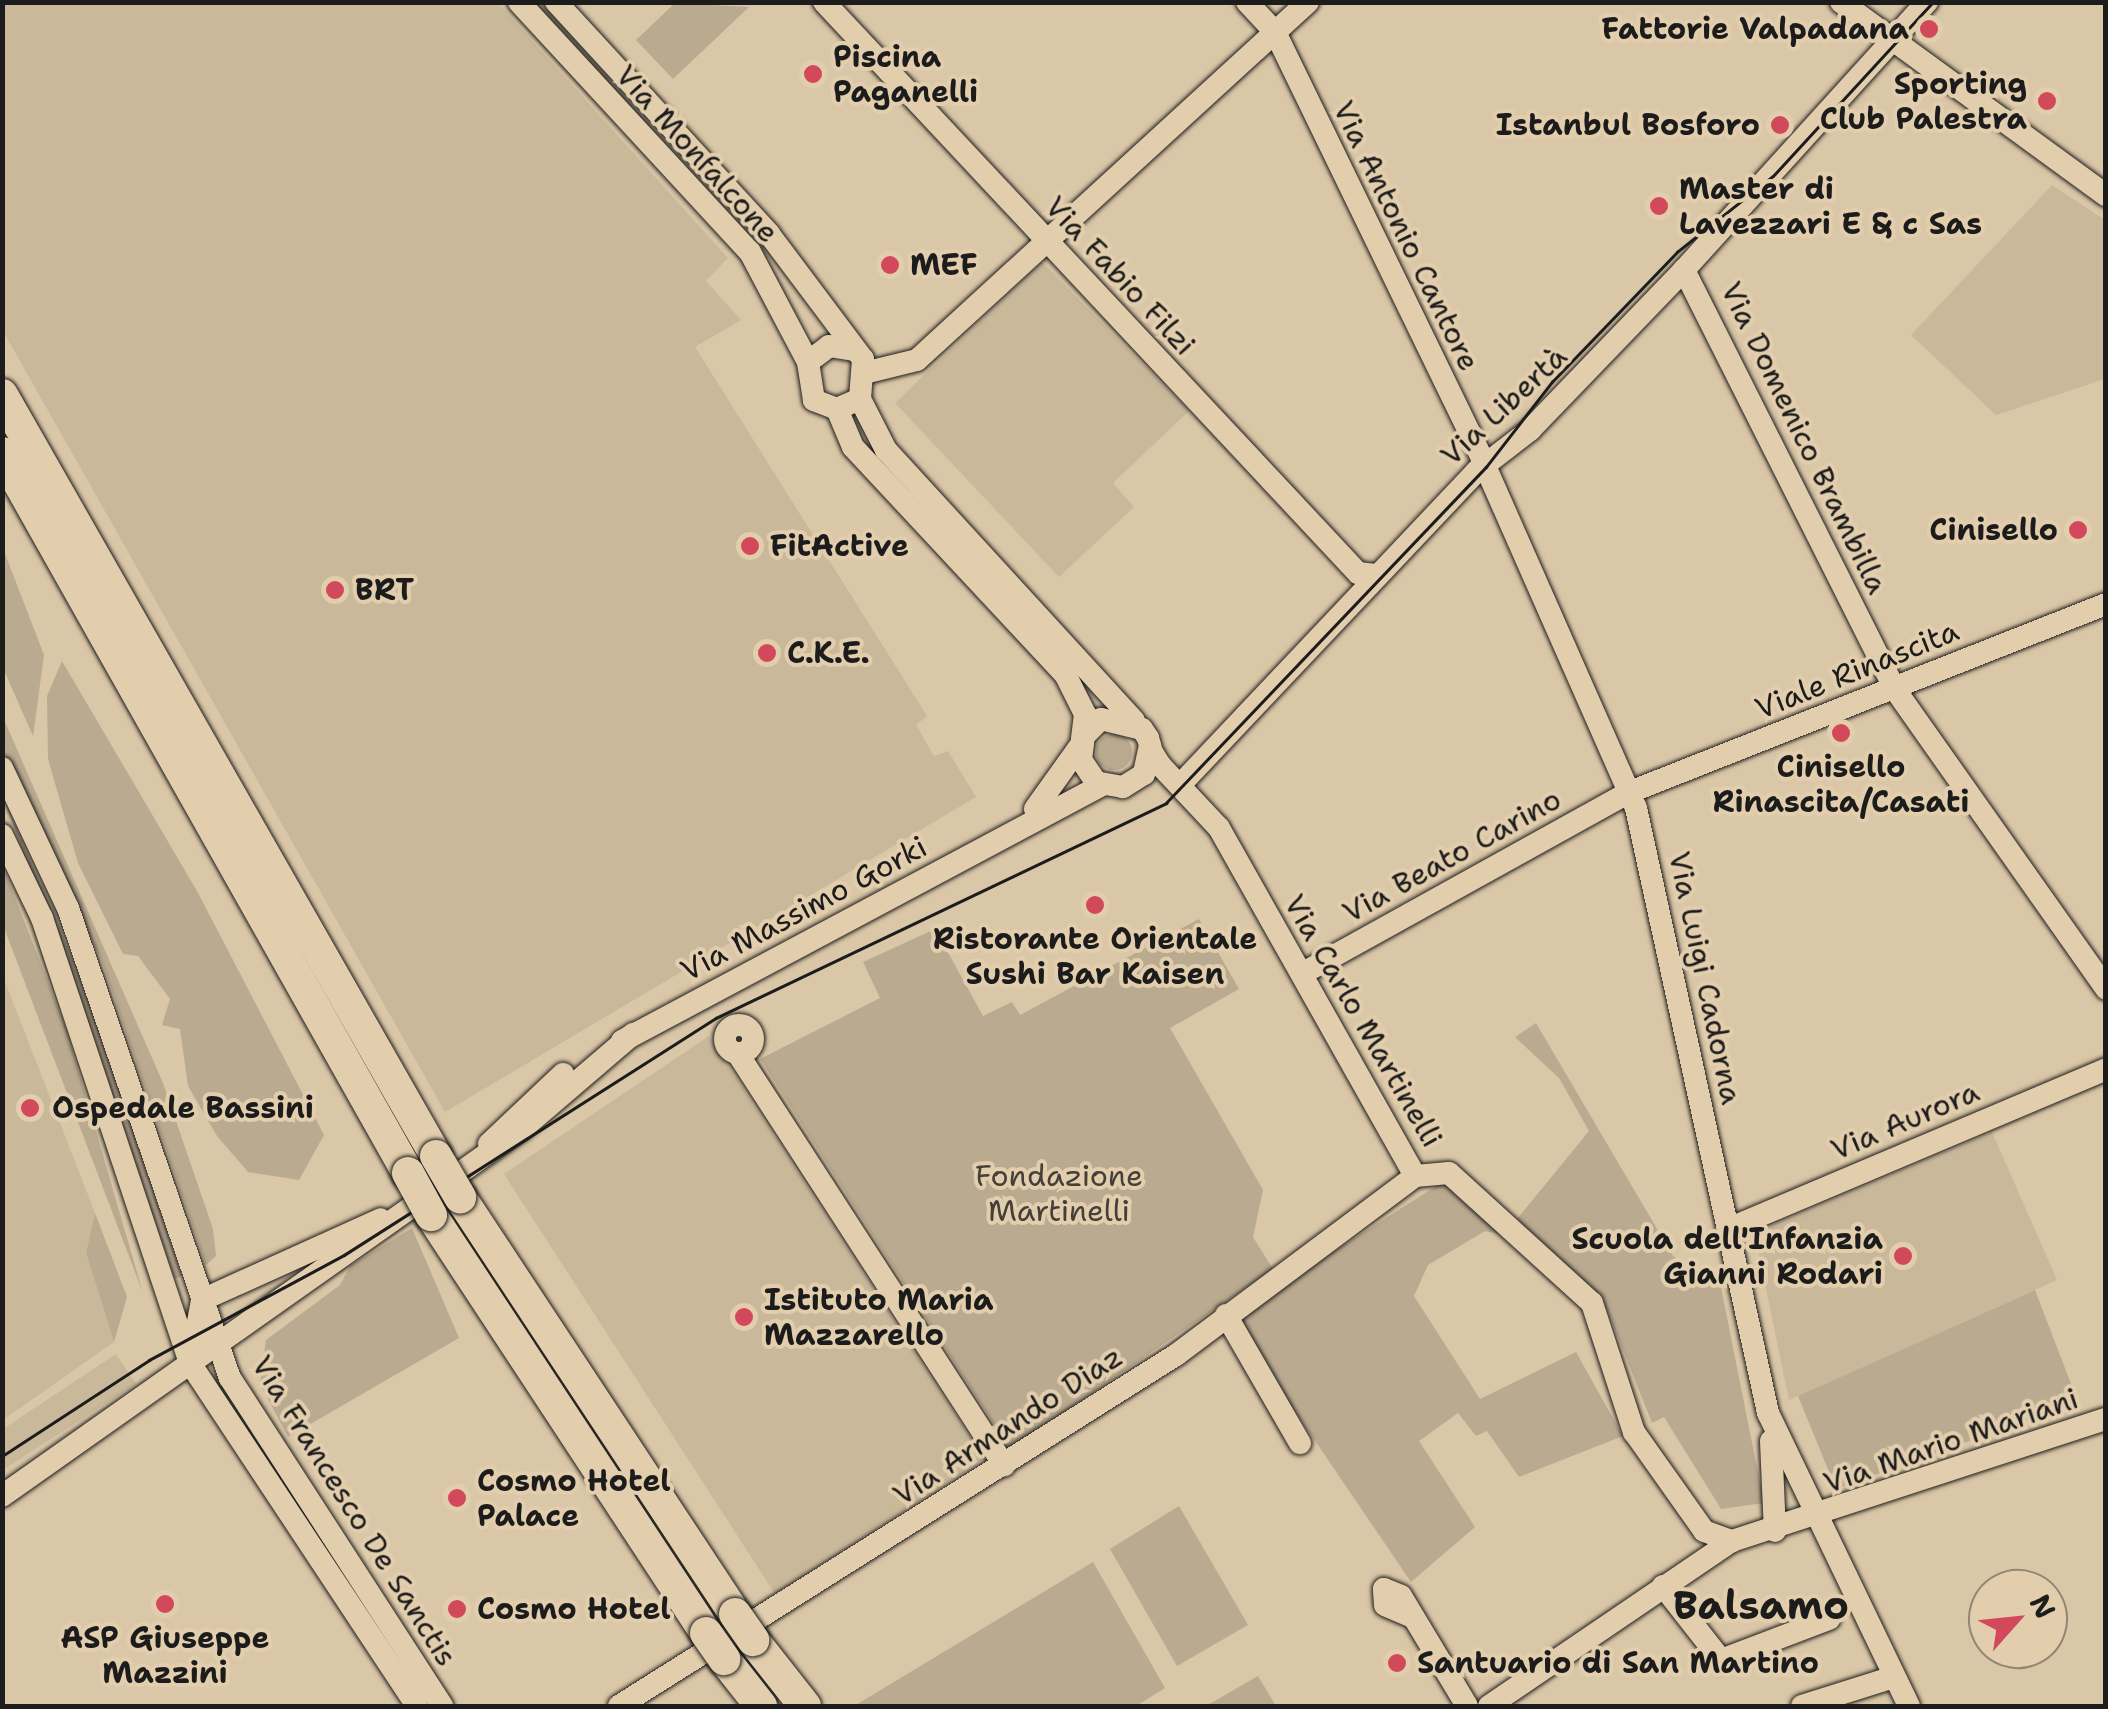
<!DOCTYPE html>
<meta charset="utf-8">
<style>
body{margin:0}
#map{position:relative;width:2108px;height:1709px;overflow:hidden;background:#dac7a7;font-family:"Shantell Sans",sans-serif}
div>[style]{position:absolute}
.built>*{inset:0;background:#cab89b}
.green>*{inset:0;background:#baaa90}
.round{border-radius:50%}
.roads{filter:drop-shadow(0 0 2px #1c1c1c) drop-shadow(0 0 2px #1c1c1c)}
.minor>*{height:22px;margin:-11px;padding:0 11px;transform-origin:11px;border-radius:11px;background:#e2cead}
.minor>.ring{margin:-11px;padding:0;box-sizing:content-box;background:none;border:22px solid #e2cead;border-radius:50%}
.highway>*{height:32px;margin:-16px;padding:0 16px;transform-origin:16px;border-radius:16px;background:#e2cead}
.tram>*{height:2.5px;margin:-1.25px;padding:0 1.25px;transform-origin:1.25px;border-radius:1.25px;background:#1c1c1c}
.bridges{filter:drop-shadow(0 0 2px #1c1c1c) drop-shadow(0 0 2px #1c1c1c)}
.highway-bridge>*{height:32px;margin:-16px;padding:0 16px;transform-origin:16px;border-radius:16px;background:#e2cead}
.dots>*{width:28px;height:28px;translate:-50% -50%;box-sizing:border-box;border:5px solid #e2cead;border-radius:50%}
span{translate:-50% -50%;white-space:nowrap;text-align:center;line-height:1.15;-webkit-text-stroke:8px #e2cead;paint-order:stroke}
.poi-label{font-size:30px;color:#1c1c1c;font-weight:700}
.right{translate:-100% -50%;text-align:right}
.left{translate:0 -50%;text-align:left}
.street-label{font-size:30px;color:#1c1c1c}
.park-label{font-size:30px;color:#444039}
.district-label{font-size:40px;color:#1c1c1c;font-weight:700}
.frame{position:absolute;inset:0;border:5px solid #1c1c1c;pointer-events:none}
.north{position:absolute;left:1968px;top:1569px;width:100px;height:100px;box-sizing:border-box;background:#e2cead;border:2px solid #938773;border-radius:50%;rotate:63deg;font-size:28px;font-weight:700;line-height:40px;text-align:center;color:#1c1c1c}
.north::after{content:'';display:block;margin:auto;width:35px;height:45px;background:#d1495b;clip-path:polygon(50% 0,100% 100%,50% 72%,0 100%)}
</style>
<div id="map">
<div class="built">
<div style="clip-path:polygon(2px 3px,498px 3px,728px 258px,706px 281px,741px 320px,695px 347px,927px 716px,916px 725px,934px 756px,948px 751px,976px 797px,445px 1112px,3px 331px)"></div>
<div style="clip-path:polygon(2052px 185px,2105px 220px,2105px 379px,1996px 415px,1911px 335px)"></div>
<div style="clip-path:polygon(1042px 262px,1189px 411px,1113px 483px,1134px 507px,1059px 577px,895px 403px)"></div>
<div style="clip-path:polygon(2px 974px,95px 1213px,86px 1253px,114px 1342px,3px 1420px)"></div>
<div style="clip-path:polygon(709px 1036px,984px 1459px,775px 1594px,504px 1174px)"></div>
<div style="clip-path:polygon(1992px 1132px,2057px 1280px,1789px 1400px,1757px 1245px,1772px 1225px)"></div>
<div style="clip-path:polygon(116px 1354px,136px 1384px,3px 1470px,3px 1429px)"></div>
</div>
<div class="green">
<div style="clip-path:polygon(533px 3px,543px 3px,769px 263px)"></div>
<div style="clip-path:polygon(675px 3px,749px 7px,673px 79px,636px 40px)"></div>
<div style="clip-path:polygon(2px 546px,44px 655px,33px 736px,3px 668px)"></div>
<div style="clip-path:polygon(62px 661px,197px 891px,324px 1135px,299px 1180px,248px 1172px,217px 1136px,188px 1086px,180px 1029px,162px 1025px,170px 999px,138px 956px,123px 954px,78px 863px,48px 759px,47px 696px)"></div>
<div style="clip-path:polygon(2px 715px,163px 1083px,213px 1229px,216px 1256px,206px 1265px,101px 959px,3px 749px)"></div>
<div class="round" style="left:1096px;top:734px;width:36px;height:36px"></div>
<div style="clip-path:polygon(3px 796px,89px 998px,182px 1276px,175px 1279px)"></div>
<div style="clip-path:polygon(3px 867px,66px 1028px,143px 1293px,3px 925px)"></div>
<div style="clip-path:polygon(1199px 919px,1239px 989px,1170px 1028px,1263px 1190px,1253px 1237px,1273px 1269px,1010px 1449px,760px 1059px,880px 998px,863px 962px,935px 929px,983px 1016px,1012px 1002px,1020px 1015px)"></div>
<div style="clip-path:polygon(1536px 1023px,1673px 1256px,1721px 1287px,1764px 1503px,1721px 1509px,1664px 1417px,1652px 1423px,1602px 1297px,1517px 1219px,1589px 1131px,1559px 1078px,1515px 1037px)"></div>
<div style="clip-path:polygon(1444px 1181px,1509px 1236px,1485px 1231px,1428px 1265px,1414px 1296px,1480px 1399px,1576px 1352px,1623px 1436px,1519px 1477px,1487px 1431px,1476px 1436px,1458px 1413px,1419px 1441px,1475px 1527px,1411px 1582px,1231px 1317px)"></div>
<div style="clip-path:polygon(95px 1213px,127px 1297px,114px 1342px,86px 1253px)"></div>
<div style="clip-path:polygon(412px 1228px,459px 1338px,288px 1437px,260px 1384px,266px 1340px,340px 1285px,350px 1266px)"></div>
<div style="clip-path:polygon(2035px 1290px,2078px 1402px,1836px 1489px,1798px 1396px)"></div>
<div style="clip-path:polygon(1179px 1506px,1248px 1625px,1177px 1666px,1110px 1549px)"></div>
<div style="clip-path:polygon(1093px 1562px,1165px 1688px,1136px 1706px,854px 1706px)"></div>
<div style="clip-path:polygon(1258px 1676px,1276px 1706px,1206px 1706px)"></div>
</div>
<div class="roads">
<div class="minor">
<div style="left:519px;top:2px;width:340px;rotate:47.3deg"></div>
<div style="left:750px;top:252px;width:124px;rotate:62.2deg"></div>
<div style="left:556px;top:2px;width:315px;rotate:47.4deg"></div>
<div style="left:769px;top:234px;width:156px;rotate:53.1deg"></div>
<div style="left:863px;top:359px;width:40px;rotate:94.3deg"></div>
<div style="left:860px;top:399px;width:25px;rotate:157deg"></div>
<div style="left:837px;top:409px;width:25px;rotate:-159deg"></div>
<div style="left:814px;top:400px;width:38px;rotate:-99deg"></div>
<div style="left:808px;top:362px;width:26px;rotate:-37deg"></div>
<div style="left:829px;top:346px;width:25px;rotate:9deg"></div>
<div style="left:824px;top:2px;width:782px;rotate:46.92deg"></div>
<div style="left:1358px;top:573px;width:20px;rotate:6deg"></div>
<div style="left:1247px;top:2px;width:41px;rotate:47deg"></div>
<div style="left:1275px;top:32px;width:475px;rotate:64.1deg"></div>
<div style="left:1482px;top:459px;width:381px;rotate:66.2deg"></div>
<div style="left:1636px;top:808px;width:619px;rotate:77.69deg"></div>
<div style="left:1768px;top:1413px;width:325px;rotate:64.3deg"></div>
<div style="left:1841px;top:2px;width:328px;rotate:36.1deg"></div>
<div style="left:1684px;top:270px;width:468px;rotate:63.3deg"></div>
<div style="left:1894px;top:688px;width:368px;rotate:54.8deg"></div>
<div style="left:868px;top:372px;width:50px;rotate:-13.8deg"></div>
<div style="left:917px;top:360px;width:530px;rotate:-42.48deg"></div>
<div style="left:860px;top:399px;width:57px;rotate:63deg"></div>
<div style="left:886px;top:450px;width:367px;rotate:47.5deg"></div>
<div style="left:837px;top:409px;width:41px;rotate:67.2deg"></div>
<div style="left:853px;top:447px;width:311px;rotate:47deg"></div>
<div style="left:1065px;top:674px;width:45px;rotate:63.4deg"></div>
<div style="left:1085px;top:714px;width:26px;rotate:97deg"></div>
<div style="left:1150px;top:745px;width:30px;rotate:102deg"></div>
<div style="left:1144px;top:774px;width:25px;rotate:148deg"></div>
<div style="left:1123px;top:787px;width:27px;rotate:-170deg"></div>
<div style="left:1096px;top:782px;width:27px;rotate:-124deg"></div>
<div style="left:1081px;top:760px;width:24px;rotate:-83deg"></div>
<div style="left:1084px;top:736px;width:24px;rotate:-45deg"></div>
<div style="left:1101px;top:719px;width:42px;rotate:13.7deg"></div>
<div style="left:1142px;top:729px;width:11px;rotate:56deg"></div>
<div style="left:1148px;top:738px;width:15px;rotate:74deg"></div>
<div style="left:1152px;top:752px;width:15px;rotate:58deg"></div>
<div style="left:1160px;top:765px;width:86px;rotate:46.9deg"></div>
<div style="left:1219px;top:828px;width:399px;rotate:60.6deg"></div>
<div style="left:2px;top:768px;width:155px;rotate:64.8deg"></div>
<div style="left:68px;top:908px;width:497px;rotate:71deg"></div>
<div style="left:230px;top:1378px;width:391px;rotate:57.1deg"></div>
<div style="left:1180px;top:785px;width:432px;rotate:-46.6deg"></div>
<div style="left:1477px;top:471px;width:67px;rotate:-37.7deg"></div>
<div style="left:1530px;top:430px;width:222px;rotate:-46.1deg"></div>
<div style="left:1684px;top:270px;width:362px;rotate:-47.8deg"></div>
<div style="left:1035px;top:809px;width:77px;rotate:-54.5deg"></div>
<div style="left:2px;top:835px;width:92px;rotate:64.3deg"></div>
<div style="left:42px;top:918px;width:469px;rotate:71.6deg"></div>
<div style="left:190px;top:1363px;width:411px;rotate:56.5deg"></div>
<div style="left:1303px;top:973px;width:374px;rotate:-29deg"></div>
<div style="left:1630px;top:792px;width:512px;rotate:-21.55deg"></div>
<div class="ring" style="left:725px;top:1025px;width:6px;height:6px"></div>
<div style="left:622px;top:1041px;width:544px;rotate:-28.07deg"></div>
<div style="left:738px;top:1054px;width:490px;rotate:57.1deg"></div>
<div style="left:489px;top:1144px;width:102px;rotate:-43.4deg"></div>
<div style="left:1415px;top:1176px;width:34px;rotate:-5deg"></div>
<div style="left:1449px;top:1173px;width:193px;rotate:42.3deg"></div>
<div style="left:1592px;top:1303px;width:136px;rotate:72deg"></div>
<div style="left:1634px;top:1432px;width:121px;rotate:54.7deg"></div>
<div style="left:1704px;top:1531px;width:30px;rotate:20deg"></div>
<div style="left:1728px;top:1229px;width:410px;rotate:-22.9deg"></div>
<div style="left:1226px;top:1315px;width:148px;rotate:60deg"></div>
<div style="left:191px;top:1360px;width:61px;rotate:-79.6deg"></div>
<div style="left:202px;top:1300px;width:196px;rotate:-24.3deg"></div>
<div style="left:1771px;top:1441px;width:90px;rotate:87.5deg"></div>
<div style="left:2px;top:1496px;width:636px;rotate:-35.21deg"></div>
<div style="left:522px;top:1129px;width:146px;rotate:-40.6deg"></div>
<div style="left:1663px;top:1586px;width:94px;rotate:51.9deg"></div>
<div style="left:1721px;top:1660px;width:116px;rotate:-20.8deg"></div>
<div style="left:1413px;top:1617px;width:30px;rotate:-157deg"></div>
<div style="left:1385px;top:1605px;width:16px;rotate:-94deg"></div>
<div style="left:1384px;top:1589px;width:18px;rotate:22deg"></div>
<div style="left:1401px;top:1596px;width:128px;rotate:59deg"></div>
<div style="left:619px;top:1706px;width:658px;rotate:-32.22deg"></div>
<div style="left:1176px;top:1355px;width:299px;rotate:-36.8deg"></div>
<div style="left:1489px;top:1706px;width:294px;rotate:-34.2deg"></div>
<div style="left:1732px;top:1541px;width:393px;rotate:-18.1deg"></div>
<div style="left:1802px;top:1706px;width:96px;rotate:-17.5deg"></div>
</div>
<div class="highway">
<div style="left:2px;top:395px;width:876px;rotate:60.3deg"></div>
<div style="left:2px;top:453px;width:827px;rotate:60.58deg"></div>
<div style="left:460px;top:1197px;width:500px;rotate:56.6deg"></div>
<div style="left:431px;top:1215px;width:500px;rotate:56.66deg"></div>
<div style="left:753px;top:1640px;width:84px;rotate:51.8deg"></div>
<div style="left:724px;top:1659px;width:60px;rotate:51.8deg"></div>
</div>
</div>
<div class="tram">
<div style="left:2px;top:1456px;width:176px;rotate:-33.1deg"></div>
<div style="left:149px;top:1360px;width:221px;rotate:-28.3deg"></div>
<div style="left:344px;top:1255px;width:441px;rotate:-32.5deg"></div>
<div style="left:716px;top:1018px;width:499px;rotate:-25.5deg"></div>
<div style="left:1166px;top:803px;width:464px;rotate:-46.4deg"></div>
<div style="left:1486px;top:467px;width:108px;rotate:-52.2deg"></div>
<div style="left:1552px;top:382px;width:180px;rotate:-46.1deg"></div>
<div style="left:1677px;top:252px;width:122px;rotate:-38.4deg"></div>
<div style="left:1773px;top:176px;width:236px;rotate:-47.4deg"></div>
</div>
<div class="bridges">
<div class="highway-bridge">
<div style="left:436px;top:1156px;width:48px;rotate:59.7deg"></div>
<div style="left:408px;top:1173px;width:48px;rotate:61.3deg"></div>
<div style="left:735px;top:1614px;width:32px;rotate:55deg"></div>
<div style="left:706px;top:1633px;width:32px;rotate:55deg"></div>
</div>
</div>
<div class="dots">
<div style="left:1929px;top:29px;background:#d1495b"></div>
<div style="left:813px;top:74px;background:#d1495b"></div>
<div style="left:2047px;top:101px;background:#d1495b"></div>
<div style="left:1780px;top:125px;background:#d1495b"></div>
<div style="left:1659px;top:206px;background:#d1495b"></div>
<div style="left:890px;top:265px;background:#d1495b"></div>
<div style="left:2078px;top:530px;background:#d1495b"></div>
<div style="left:750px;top:546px;background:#d1495b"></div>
<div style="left:335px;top:590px;background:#d1495b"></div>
<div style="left:767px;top:653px;background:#d1495b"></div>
<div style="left:1841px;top:733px;background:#d1495b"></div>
<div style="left:1095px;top:905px;background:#d1495b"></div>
<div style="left:30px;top:1108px;background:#d1495b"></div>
<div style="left:1903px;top:1256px;background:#d1495b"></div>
<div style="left:744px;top:1317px;background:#d1495b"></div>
<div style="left:457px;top:1498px;background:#d1495b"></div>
<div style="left:165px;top:1604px;background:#d1495b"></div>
<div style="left:457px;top:1609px;background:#d1495b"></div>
<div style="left:1397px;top:1663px;background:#d1495b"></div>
</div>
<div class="poi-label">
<span class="right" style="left:1909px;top:29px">Fattorie Valpadana</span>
<span class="left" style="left:833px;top:74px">Piscina<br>Paganelli</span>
<span class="right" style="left:2027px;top:101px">Sporting<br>Club Palestra</span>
<span class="right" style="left:1760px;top:125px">Istanbul Bosforo</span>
<span class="left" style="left:1679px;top:206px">Master di<br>Lavezzari E &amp; c Sas</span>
<span class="left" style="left:910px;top:265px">MEF</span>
<span class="right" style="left:2058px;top:530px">Cinisello</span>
<span class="left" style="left:770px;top:546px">FitActive</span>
<span class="left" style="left:355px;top:590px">BRT</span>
<span class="left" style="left:787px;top:653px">C.K.E.</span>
<span style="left:1841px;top:784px">Cinisello<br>Rinascita/Casati</span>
<span style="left:1095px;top:956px">Ristorante Orientale<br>Sushi Bar Kaisen</span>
<span class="left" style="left:52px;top:1108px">Ospedale Bassini</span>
<span class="right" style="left:1883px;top:1256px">Scuola dell'Infanzia<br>Gianni Rodari</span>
<span class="left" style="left:764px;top:1317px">Istituto Maria<br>Mazzarello</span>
<span class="left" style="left:477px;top:1498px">Cosmo Hotel<br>Palace</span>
<span class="left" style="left:477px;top:1609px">Cosmo Hotel</span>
<span style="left:165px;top:1655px">ASP Giuseppe<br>Mazzini</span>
<span class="left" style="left:1417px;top:1663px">Santuario di San Martino</span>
</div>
<div class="street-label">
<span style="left:697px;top:154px;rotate:48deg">Via Monfalcone</span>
<span style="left:1406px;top:236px;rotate:64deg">Via Antonio Cantore</span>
<span style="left:1120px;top:276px;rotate:47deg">Via Fabio Filzi</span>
<span style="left:1504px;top:406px;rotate:-43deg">Via Libertà</span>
<span style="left:1804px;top:438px;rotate:64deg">Via Domenico Brambilla</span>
<span style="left:1857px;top:670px;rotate:-22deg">Viale Rinascita</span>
<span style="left:1452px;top:856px;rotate:-29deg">Via Beato Carino</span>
<span style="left:804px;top:909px;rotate:-28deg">Via Massimo Gorki</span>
<span style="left:1705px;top:978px;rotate:78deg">Via Luigi Cadorna</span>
<span style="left:1363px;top:1021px;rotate:60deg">Via Carlo Martinelli</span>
<span style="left:1905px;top:1121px;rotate:-23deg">Via Aurora</span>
<span style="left:1008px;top:1426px;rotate:-33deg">Via Armando Diaz</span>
<span style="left:1951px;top:1441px;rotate:-19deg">Via Mario Mariani</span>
<span style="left:354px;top:1511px;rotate:58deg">Via Francesco De Sanctis</span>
</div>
<div class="park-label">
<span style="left:1059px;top:1193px">Fondazione<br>Martinelli</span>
</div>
<div class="district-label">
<span style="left:1761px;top:1605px">Balsamo</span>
</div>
<div class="frame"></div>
<div class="north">N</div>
</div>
